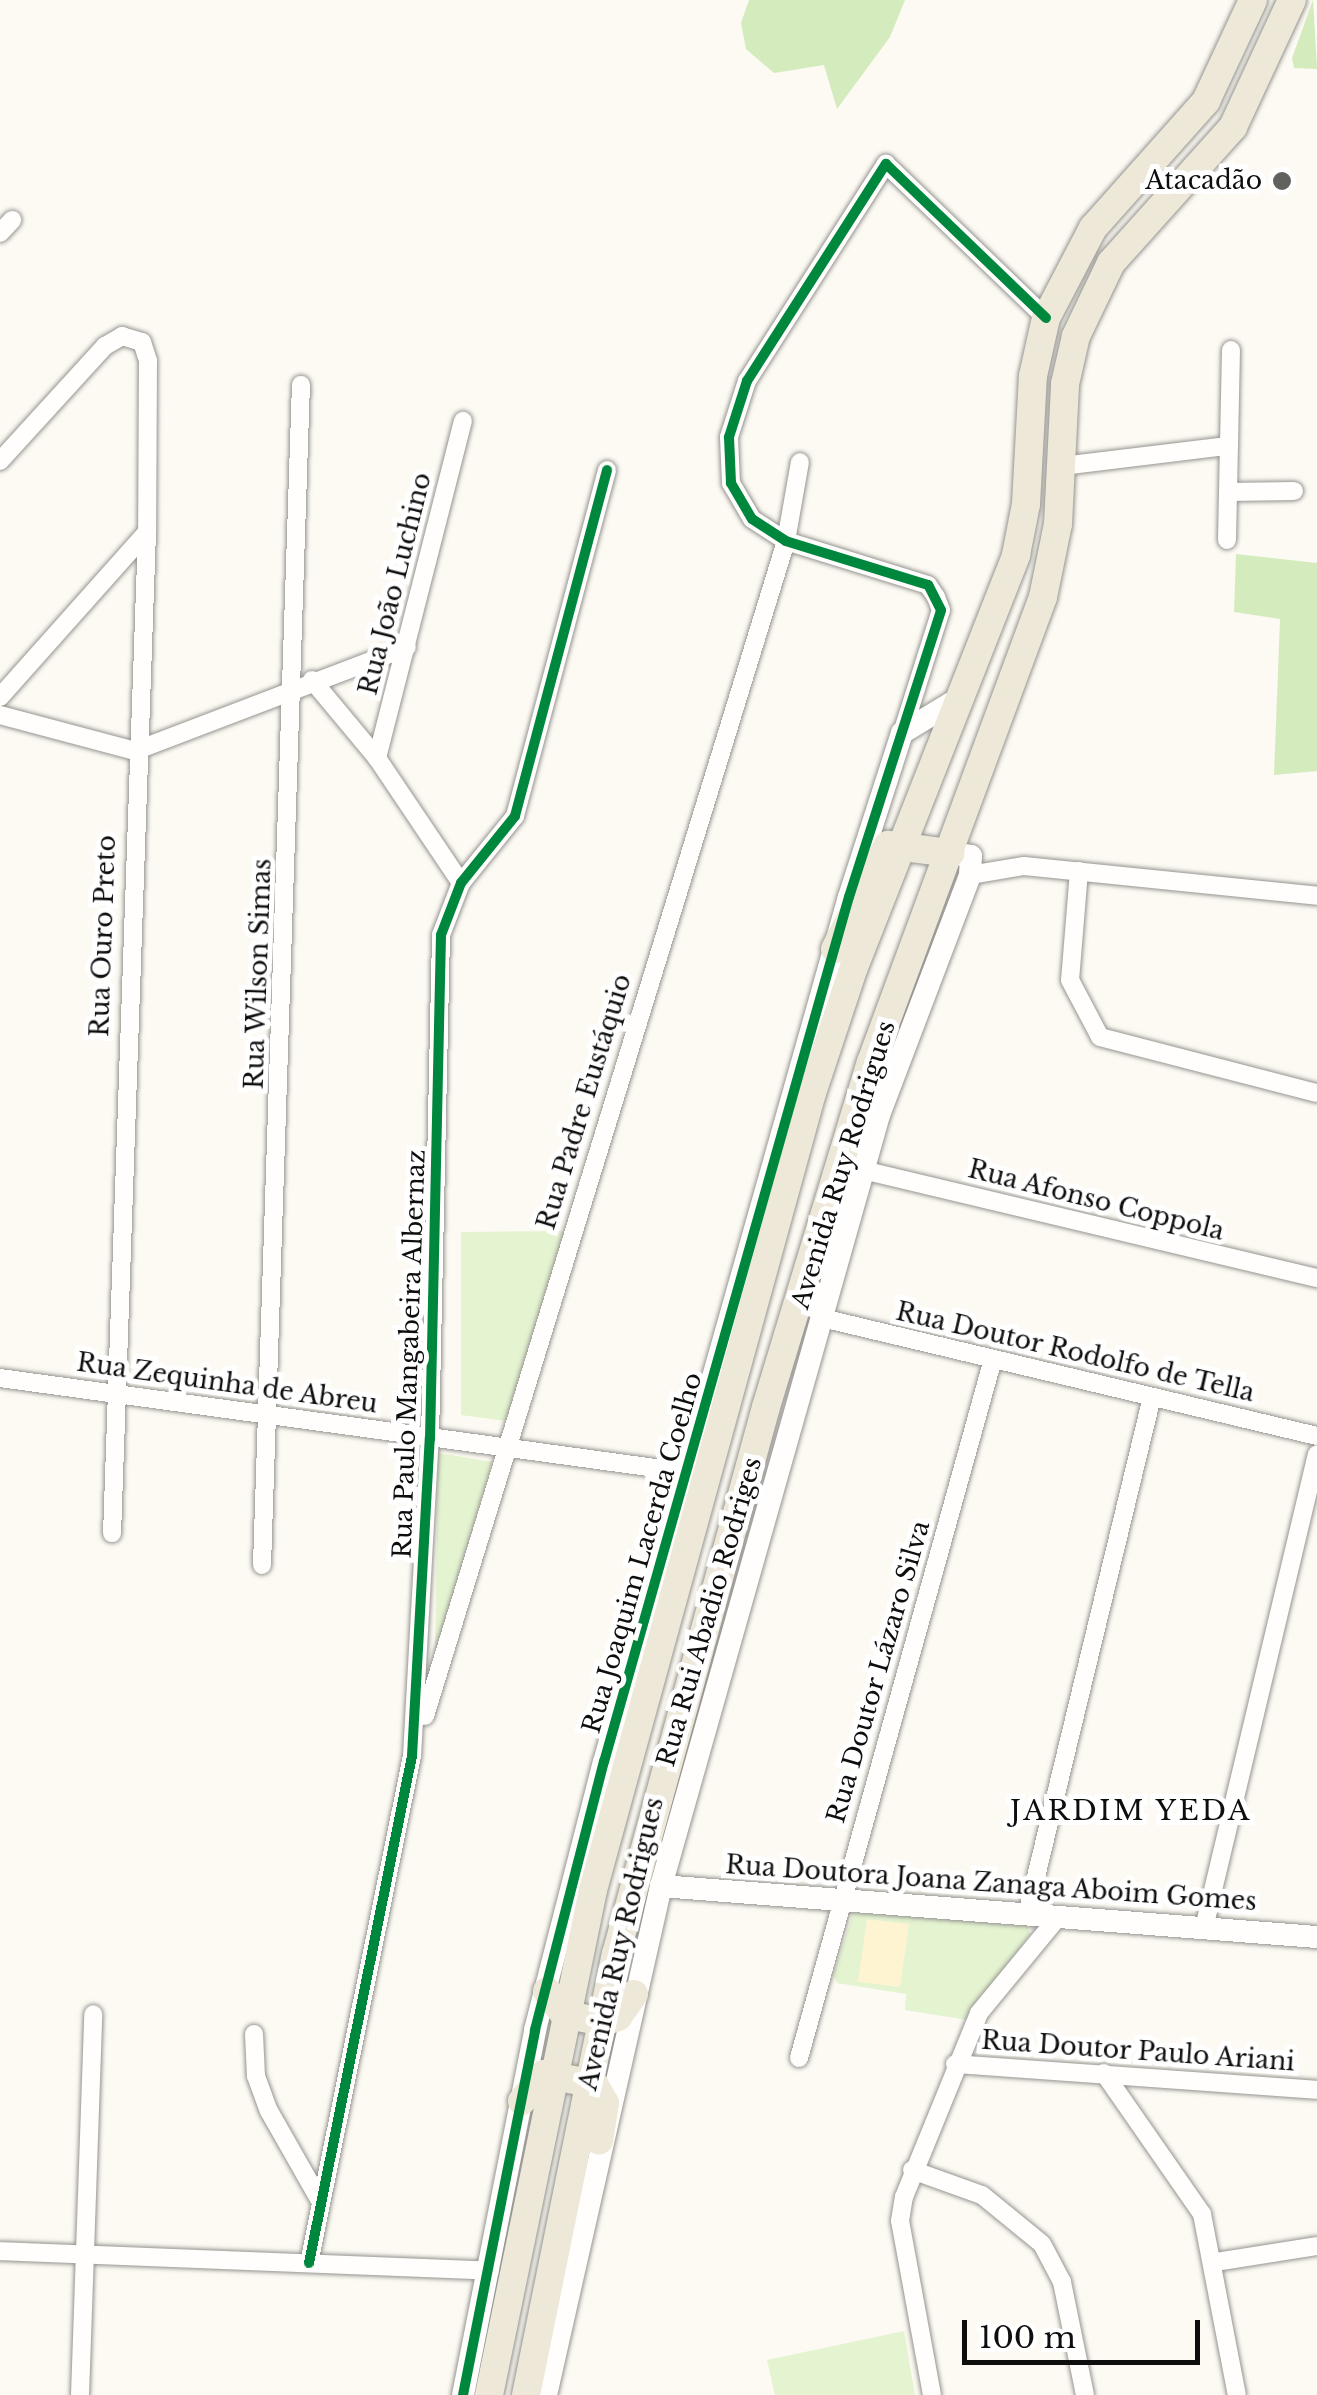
<!DOCTYPE html>
<meta charset="utf-8">
<style>
body{margin:0}
#map{position:relative;width:1317px;height:2395px;overflow:hidden;background:#fcfaf2;font-family:"Libre Baskerville",serif}
div>[style]{position:absolute}
.green>*{inset:0;background:#e4f3d0}
.forest>*{inset:0;background:#d4ebbe}
.sand>*{inset:0;background:#fef4d2}
.roads{filter:drop-shadow(0 0 2px #959491) drop-shadow(0 0 2px #959491)}
.minor>*{height:18px;margin:-9px;padding:0 9px;transform-origin:9px;border-radius:9px;background:#fffefd}
.tertiary>*{height:22px;margin:-11px;padding:0 11px;transform-origin:11px;border-radius:11px;background:#fffefd}
.primary>*{height:28px;margin:-14px;padding:0 14px;transform-origin:14px;border-radius:14px;background:#ede8d8}
.cycleway>*{height:10px;margin:-5px;padding:0 5px;transform-origin:5px;border-radius:5px;background:#00873e}
.dots>*{width:28px;height:28px;translate:-50% -50%;box-sizing:border-box;border:5px solid #fff;border-radius:50%}
span{translate:-50% -50%;white-space:nowrap;text-align:center;line-height:1.15;-webkit-text-stroke:10px #fff;paint-order:stroke}
.poi-label{font-size:25px;color:#0e0e0e}
.right{translate:-100% -50%;text-align:right}
.street-label{font-size:25px;color:#0e0e0e}
.neighbourhood-label{font-size:28px;color:#0e0e0e;letter-spacing:2.5px}
.scale{position:absolute;left:962px;top:2320px;width:238px;height:45px;box-sizing:border-box;border:5px solid #0e0e0e;border-top:0;padding-left:12px;font-size:30px;line-height:35px;white-space:nowrap;color:#0e0e0e;-webkit-text-stroke:8px #fff;paint-order:stroke}
</style>
<div id="map">
<div class="green">
<div style="clip-path:polygon(575px 1231px,521px 1423px,461px 1415px,461px 1232px)"></div>
<div style="clip-path:polygon(438px 1453px,492px 1462px,435px 1660px)"></div>
<div style="clip-path:polygon(853px 1913px,1027px 1923px,1030px 1934px,968px 2020px,905px 2010px,906px 1994px,837px 1983px,833px 1975px)"></div>
<div style="clip-path:polygon(904px 2331px,915px 2395px,775px 2395px,767px 2360px)"></div>
</div>
<div class="forest">
<div style="clip-path:polygon(749px 0,905px 0,890px 37px,837px 109px,824px 65px,774px 73px,746px 49px,741px 23px)"></div>
<div style="clip-path:polygon(1313px 0,1317px 69px,1294px 68px,1292px 58px)"></div>
<div style="clip-path:polygon(1236px 554px,1317px 563px,1317px 771px,1274px 775px,1280px 619px,1234px 612px)"></div>
</div>
<div class="sand">
<div style="clip-path:polygon(867px 1919px,909px 1924px,900px 1987px,858px 1982px)"></div>
</div>
<div class="roads">
<div class="minor">
<div style="left:0;top:233px;width:18px;rotate:-47deg"></div>
<div style="left:0;top:461px;width:156px;rotate:-47.6deg"></div>
<div style="left:105px;top:346px;width:20px;rotate:-30deg"></div>
<div style="left:122px;top:336px;width:21px;rotate:17deg"></div>
<div style="left:142px;top:342px;width:20px;rotate:72deg"></div>
<div style="left:148px;top:361px;width:171px;rotate:90.3deg"></div>
<div style="left:147px;top:532px;width:1002px;rotate:92deg"></div>
<div style="left:1062px;top:466px;width:167px;rotate:-6.9deg"></div>
<div style="left:1229px;top:492px;width:65px;rotate:-0.9deg"></div>
<div style="left:1227px;top:540px;width:190px;rotate:-88.8deg"></div>
<div style="left:312px;top:680px;width:102px;rotate:50.2deg"></div>
<div style="left:377px;top:758px;width:151px;rotate:56.1deg"></div>
<div style="left:0;top:697px;width:221px;rotate:-48.3deg"></div>
<div style="left:0;top:715px;width:140px;rotate:14.9deg"></div>
<div style="left:135px;top:751px;width:291px;rotate:-20.9deg"></div>
<div style="left:902px;top:733px;width:129px;rotate:-72.4deg"></div>
<div style="left:941px;top:610px;width:14px;rotate:-111deg"></div>
<div style="left:936px;top:597px;width:14px;rotate:-124deg"></div>
<div style="left:928px;top:585px;width:149px;rotate:-162.8deg"></div>
<div style="left:786px;top:541px;width:40px;rotate:-147.1deg"></div>
<div style="left:752px;top:519px;width:42px;rotate:-120.3deg"></div>
<div style="left:731px;top:483px;width:46px;rotate:-92.5deg"></div>
<div style="left:729px;top:437px;width:59px;rotate:-72.2deg"></div>
<div style="left:747px;top:381px;width:258px;rotate:-57.4deg"></div>
<div style="left:886px;top:164px;width:222px;rotate:43.9deg"></div>
<div style="left:377px;top:758px;width:348px;rotate:-75.7deg"></div>
<div style="left:1079px;top:871px;width:109px;rotate:94.7deg"></div>
<div style="left:1070px;top:980px;width:64px;rotate:62.2deg"></div>
<div style="left:1100px;top:1037px;width:224px;rotate:14.5deg"></div>
<div style="left:970px;top:875px;width:55px;rotate:-9.5deg"></div>
<div style="left:1024px;top:866px;width:295px;rotate:5.8deg"></div>
<div style="left:863px;top:1170px;width:467px;rotate:13.4deg"></div>
<div style="left:822px;top:1318px;width:509px;rotate:13.41deg"></div>
<div style="left:0;top:1378px;width:690px;rotate:7.82deg"></div>
<div style="left:262px;top:1565px;width:1181px;rotate:-88.11deg"></div>
<div style="left:425px;top:1716px;width:1229px;rotate:-72.92deg"></div>
<div style="left:786px;top:541px;width:80px;rotate:-80deg"></div>
<div style="left:1027px;top:1914px;width:532px;rotate:-76.41deg"></div>
<div style="left:1204px;top:1928px;width:487px;rotate:-76.6deg"></div>
<div style="left:254px;top:2034px;width:42px;rotate:87.3deg"></div>
<div style="left:256px;top:2076px;width:37px;rotate:70deg"></div>
<div style="left:269px;top:2111px;width:101px;rotate:60.4deg"></div>
<div style="left:799px;top:2058px;width:725px;rotate:-74.49deg"></div>
<div style="left:955px;top:2064px;width:363px;rotate:4.1deg"></div>
<div style="left:1104px;top:2073px;width:172px;rotate:55.2deg"></div>
<div style="left:1202px;top:2214px;width:184px;rotate:79.1deg"></div>
<div style="left:912px;top:2170px;width:74px;rotate:19.7deg"></div>
<div style="left:982px;top:2195px;width:77px;rotate:39.2deg"></div>
<div style="left:1042px;top:2244px;width:43px;rotate:62.2deg"></div>
<div style="left:1062px;top:2282px;width:115px;rotate:78.5deg"></div>
<div style="left:0;top:2251px;width:490px;rotate:2.3deg"></div>
<div style="left:1216px;top:2262px;width:102px;rotate:-9deg"></div>
<div style="left:309px;top:2263px;width:517px;rotate:-78.52deg"></div>
<div style="left:412px;top:1756px;width:318px;rotate:-86.8deg"></div>
<div style="left:430px;top:1439px;width:504px;rotate:-88.75deg"></div>
<div style="left:441px;top:935px;width:56px;rotate:-69deg"></div>
<div style="left:461px;top:883px;width:86px;rotate:-51.1deg"></div>
<div style="left:515px;top:816px;width:358px;rotate:-75.1deg"></div>
<div style="left:80px;top:2395px;width:381px;rotate:-88deg"></div>
<div style="left:932px;top:2395px;width:177px;rotate:-100.4deg"></div>
<div style="left:900px;top:2221px;width:24px;rotate:-81deg"></div>
<div style="left:904px;top:2197px;width:199px;rotate:-67.8deg"></div>
<div style="left:979px;top:2013px;width:124px;rotate:-50.5deg"></div>
</div>
<div class="tertiary">
<div style="left:661px;top:1886px;width:658px;rotate:4.45deg"></div>
<div style="left:463px;top:2395px;width:372px;rotate:-78.8deg"></div>
<div style="left:535px;top:2030px;width:277px;rotate:-75.6deg"></div>
<div style="left:604px;top:1762px;width:899px;rotate:-74.19deg"></div>
<div style="left:849px;top:897px;width:172px;rotate:-72.1deg"></div>
<div style="left:902px;top:733px;width:69px;rotate:-31.4deg"></div>
<div style="left:546px;top:2395px;width:522px;rotate:-77.27deg"></div>
<div style="left:661px;top:1886px;width:801px;rotate:-74.21deg"></div>
<div style="left:879px;top:1115px;width:257px;rotate:-69.2deg"></div>
<div style="left:970px;top:875px;width:19px;rotate:-87deg"></div>
<div style="left:971px;top:856px;width:21px;rotate:-172deg"></div>
</div>
<div class="primary">
<div style="left:835px;top:949px;width:117px;rotate:-63deg"></div>
<div style="left:888px;top:845px;width:63px;rotate:7.4deg"></div>
<div style="left:547px;top:1991px;width:29px;rotate:54deg"></div>
<div style="left:564px;top:2014px;width:39px;rotate:12deg"></div>
<div style="left:602px;top:2022px;width:17px;rotate:-17deg"></div>
<div style="left:618px;top:2017px;width:28px;rotate:-55deg"></div>
<div style="left:522px;top:2101px;width:35px;rotate:-51deg"></div>
<div style="left:544px;top:2074px;width:51px;rotate:11.3deg"></div>
<div style="left:594px;top:2084px;width:22px;rotate:60deg"></div>
<div style="left:605px;top:2103px;width:38px;rotate:99deg"></div>
<div style="left:489px;top:2395px;width:516px;rotate:-78.36deg"></div>
<div style="left:593px;top:1890px;width:827px;rotate:-74.64deg"></div>
<div style="left:812px;top:1093px;width:133px;rotate:-71.6deg"></div>
<div style="left:854px;top:967px;width:443px;rotate:-68.5deg"></div>
<div style="left:1016px;top:555px;width:52px;rotate:-78.9deg"></div>
<div style="left:1026px;top:504px;width:128px;rotate:-86.9deg"></div>
<div style="left:1033px;top:376px;width:59px;rotate:-77.4deg"></div>
<div style="left:1046px;top:318px;width:102px;rotate:-62.4deg"></div>
<div style="left:1093px;top:228px;width:170px;rotate:-48.3deg"></div>
<div style="left:1206px;top:101px;width:111px;rotate:-65deg"></div>
<div style="left:526px;top:2395px;width:450px;rotate:-78.5deg"></div>
<div style="left:616px;top:1954px;width:567px;rotate:-74.67deg"></div>
<div style="left:766px;top:1407px;width:361px;rotate:-73.1deg"></div>
<div style="left:871px;top:1062px;width:496px;rotate:-69.7deg"></div>
<div style="left:1043px;top:597px;width:75px;rotate:-78.4deg"></div>
<div style="left:1058px;top:524px;width:140px;rotate:-87.1deg"></div>
<div style="left:1065px;top:384px;width:49px;rotate:-77.1deg"></div>
<div style="left:1076px;top:336px;width:81px;rotate:-64.4deg"></div>
<div style="left:1111px;top:263px;width:183px;rotate:-48.1deg"></div>
<div style="left:1233px;top:127px;width:140px;rotate:-65.1deg"></div>
</div>
</div>
<div class="cycleway">
<div style="left:309px;top:2263px;width:517px;rotate:-78.52deg"></div>
<div style="left:412px;top:1756px;width:318px;rotate:-86.8deg"></div>
<div style="left:430px;top:1439px;width:504px;rotate:-88.75deg"></div>
<div style="left:441px;top:935px;width:56px;rotate:-69deg"></div>
<div style="left:461px;top:883px;width:86px;rotate:-51.1deg"></div>
<div style="left:515px;top:816px;width:358px;rotate:-75.1deg"></div>
<div style="left:463px;top:2395px;width:372px;rotate:-78.8deg"></div>
<div style="left:535px;top:2030px;width:277px;rotate:-75.6deg"></div>
<div style="left:604px;top:1762px;width:899px;rotate:-74.19deg"></div>
<div style="left:849px;top:897px;width:301px;rotate:-72.2deg"></div>
<div style="left:941px;top:610px;width:28px;rotate:-117deg"></div>
<div style="left:928px;top:585px;width:149px;rotate:-162.8deg"></div>
<div style="left:786px;top:541px;width:40px;rotate:-147.1deg"></div>
<div style="left:752px;top:519px;width:42px;rotate:-120.3deg"></div>
<div style="left:731px;top:483px;width:46px;rotate:-92.5deg"></div>
<div style="left:729px;top:437px;width:59px;rotate:-72.2deg"></div>
<div style="left:747px;top:381px;width:258px;rotate:-57.4deg"></div>
<div style="left:886px;top:164px;width:222px;rotate:43.9deg"></div>
</div>
<div class="dots">
<div style="left:1282px;top:181px;background:#61615e"></div>
</div>
<div class="poi-label">
<span class="right" style="left:1262px;top:181px">Atacadão</span>
</div>
<div class="street-label">
<span style="left:396px;top:584px;rotate:-76deg">Rua João Luchino</span>
<span style="left:104px;top:936px;rotate:-88deg">Rua Ouro Preto</span>
<span style="left:259px;top:974px;rotate:-88deg">Rua Wilson Simas</span>
<span style="left:585px;top:1102px;rotate:-73deg">Rua Padre Eustáquio</span>
<span style="left:844px;top:1165px;rotate:-73deg">Avenida Ruy Rodrigues</span>
<span style="left:1096px;top:1201px;rotate:14deg">Rua Afonso Coppola</span>
<span style="left:1075px;top:1353px;rotate:13deg">Rua Doutor Rodolfo de Tella</span>
<span style="left:410px;top:1354px;rotate:-88deg">Rua Paulo Mangabeira Albernaz</span>
<span style="left:227px;top:1384px;rotate:8deg">Rua Zequinha de Abreu</span>
<span style="left:643px;top:1553px;rotate:-74deg">Rua Joaquim Lacerda Coelho</span>
<span style="left:710px;top:1612px;rotate:-74deg">Rua Rui Abadio Rodriges</span>
<span style="left:879px;top:1672px;rotate:-74deg">Rua Doutor Lázaro Silva</span>
<span style="left:991px;top:1884px;rotate:4deg">Rua Doutora Joana Zanaga Aboim Gomes</span>
<span style="left:622px;top:1944px;rotate:-77deg">Avenida Ruy Rodrigues</span>
<span style="left:1138px;top:2052px;rotate:4deg">Rua Doutor Paulo Ariani</span>
</div>
<div class="neighbourhood-label">
<span style="left:1131px;top:1811px">JARDIM YEDA</span>
</div>
<div class="scale">100 m</div>
</div>
